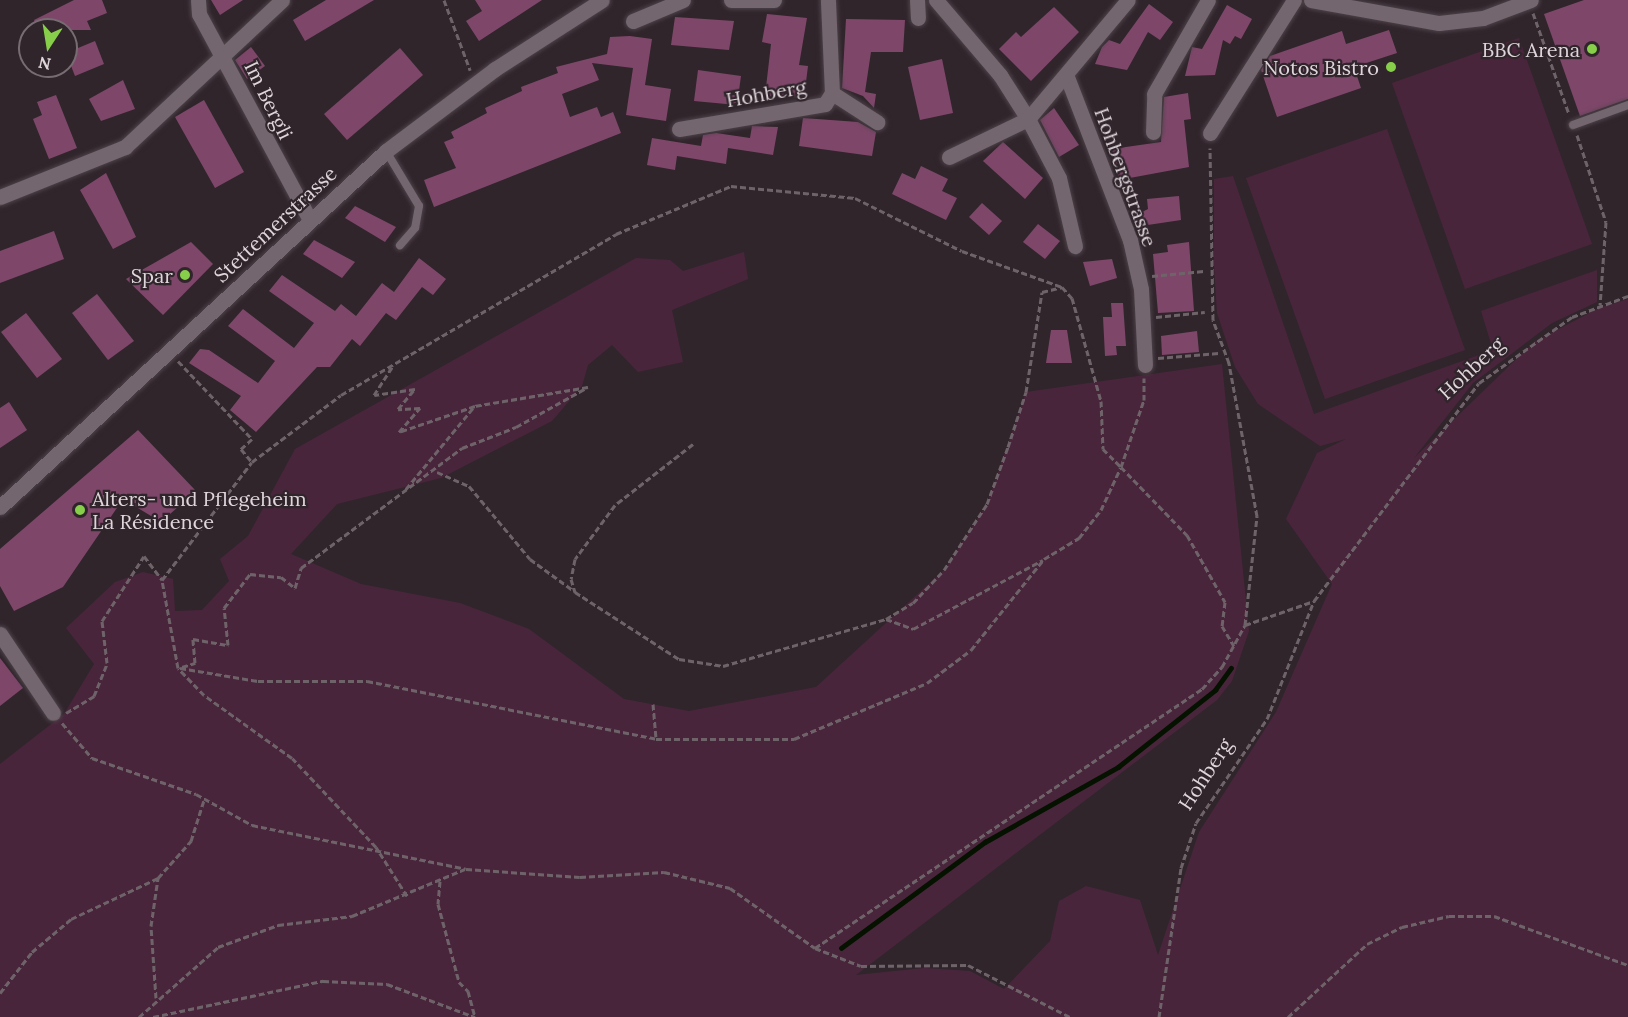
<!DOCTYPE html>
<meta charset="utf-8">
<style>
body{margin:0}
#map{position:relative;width:1628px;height:1017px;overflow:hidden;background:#31252c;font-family:Lora,serif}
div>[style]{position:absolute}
.green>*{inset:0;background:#49253c}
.stream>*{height:4.5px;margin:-2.25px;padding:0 2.25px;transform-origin:2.25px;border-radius:2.25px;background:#051200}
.building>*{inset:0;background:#7e476a}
.path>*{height:3px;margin-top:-1.5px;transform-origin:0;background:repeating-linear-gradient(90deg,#6e6369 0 6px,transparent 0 9px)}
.roads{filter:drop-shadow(0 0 2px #4c4248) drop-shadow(0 0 2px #4c4248)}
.lane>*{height:8px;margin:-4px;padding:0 4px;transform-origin:4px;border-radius:4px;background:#74666e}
.street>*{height:15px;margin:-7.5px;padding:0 7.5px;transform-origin:7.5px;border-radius:7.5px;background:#74666e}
.dots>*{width:16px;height:16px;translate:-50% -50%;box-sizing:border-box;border:3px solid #31252c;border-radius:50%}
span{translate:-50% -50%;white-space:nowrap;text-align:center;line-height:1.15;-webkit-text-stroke:4.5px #31252c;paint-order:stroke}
.poi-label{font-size:20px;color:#ded6db}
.right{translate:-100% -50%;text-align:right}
.left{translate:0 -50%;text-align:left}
.street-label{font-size:20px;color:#ded6db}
.north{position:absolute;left:18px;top:18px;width:60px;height:60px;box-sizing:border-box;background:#31252c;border:2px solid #766c72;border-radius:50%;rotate:192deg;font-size:16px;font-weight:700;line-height:24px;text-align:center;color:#ded6db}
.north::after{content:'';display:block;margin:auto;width:21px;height:27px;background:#87cf4a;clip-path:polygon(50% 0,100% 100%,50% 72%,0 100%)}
</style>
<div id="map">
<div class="green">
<div style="clip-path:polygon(1519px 38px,1592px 244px,1465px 289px,1392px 83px)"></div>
<div style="clip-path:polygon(1387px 129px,1465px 350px,1325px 399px,1246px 178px)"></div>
<div style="clip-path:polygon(1233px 176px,1314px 414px,1493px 350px,1481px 311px,1597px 270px,1597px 302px,1552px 323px,1473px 383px,1414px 458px,1534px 342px,1599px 308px,1628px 299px,1628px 1017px,0 1017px,0 764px,64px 714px,94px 664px,66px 628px,115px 582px,143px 572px,173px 579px,175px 611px,202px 610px,229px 581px,220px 559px,248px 536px,295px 449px,636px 258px,670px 260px,683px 271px,744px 252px,748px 279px,672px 310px,683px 362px,638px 372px,612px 345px,588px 365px,582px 386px,552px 421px,441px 478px,337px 504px,291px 554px,361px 584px,460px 603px,529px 629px,624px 699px,689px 711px,816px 687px,944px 570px,987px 504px,1026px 392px,1222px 364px,1249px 631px,1232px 681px,1217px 700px,856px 975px,924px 968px,970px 971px,1004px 989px,1050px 941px,1059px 901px,1086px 886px,1140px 900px,1158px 955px,1199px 832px,1276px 712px,1332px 584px,1286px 519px,1317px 453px,1346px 439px,1320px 446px,1258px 404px,1235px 367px,1217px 313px,1214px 265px,1214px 179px)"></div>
</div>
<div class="stream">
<div style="left:841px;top:948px;width:179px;rotate:-36.4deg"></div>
<div style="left:985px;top:842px;width:153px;rotate:-29.4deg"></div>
<div style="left:1118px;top:767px;width:124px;rotate:-38.4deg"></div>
<div style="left:1215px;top:690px;width:27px;rotate:-54deg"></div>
</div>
<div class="building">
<div style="clip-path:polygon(74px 0,102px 0,107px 13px,87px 21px,91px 30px,38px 30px,34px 20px)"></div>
<div style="clip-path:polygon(211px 0,243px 0,220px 15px)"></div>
<div style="clip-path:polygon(326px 0,374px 0,305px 41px,293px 20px)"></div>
<div style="clip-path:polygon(475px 0,542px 0,479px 41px,466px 21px,482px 11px)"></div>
<div style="clip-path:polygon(1584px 0,1628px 0,1628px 99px,1580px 116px,1544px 14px)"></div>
<div style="clip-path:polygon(1149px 4px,1173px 22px,1160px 40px,1148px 32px,1127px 70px,1095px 64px,1102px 47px,1109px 40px,1120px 44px)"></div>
<div style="clip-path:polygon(1227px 5px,1252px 19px,1241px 39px,1235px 36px,1230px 44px,1223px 40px,1215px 75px,1185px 76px,1192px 47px,1202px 49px)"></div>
<div style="clip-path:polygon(1054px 7px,1079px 32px,1031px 81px,999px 49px,1016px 32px,1021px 37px)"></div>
<div style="clip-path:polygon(767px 14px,807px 18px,799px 65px,808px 66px,804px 98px,765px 96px,771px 44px,762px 42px)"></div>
<div style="clip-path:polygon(675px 17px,734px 21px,729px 50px,671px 45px)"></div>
<div style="clip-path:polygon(846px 19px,905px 20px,903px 52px,871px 52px,865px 92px,876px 94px,874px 108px,863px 96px,842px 88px)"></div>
<div style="clip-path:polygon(1389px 30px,1397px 53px,1354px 67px,1361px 88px,1277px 117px,1261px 70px,1270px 56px,1342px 31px,1346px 44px)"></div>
<div style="clip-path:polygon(630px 36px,652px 39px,645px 85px,671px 89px,666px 121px,626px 115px,633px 68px,592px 63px,599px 80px,562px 94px,570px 117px,597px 107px,601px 117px,613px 112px,621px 133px,434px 207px,424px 180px,456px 168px,444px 142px,454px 138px,451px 132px,487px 113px,485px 108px,522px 91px,521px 87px,558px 73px,556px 67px,607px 54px,610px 37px)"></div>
<div style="clip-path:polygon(95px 41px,104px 64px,75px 76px,66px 53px)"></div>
<div style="clip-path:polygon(251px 47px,265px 66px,247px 79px,235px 60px)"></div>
<div style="clip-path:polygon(400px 48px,423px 75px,347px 140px,324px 114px)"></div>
<div style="clip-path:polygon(942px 59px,953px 113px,920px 120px,908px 67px)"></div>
<div style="clip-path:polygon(698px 70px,741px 76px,737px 105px,694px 101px)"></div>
<div style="clip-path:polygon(123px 80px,135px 109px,101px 121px,89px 99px)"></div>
<div style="clip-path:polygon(1188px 93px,1191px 119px,1184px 120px,1189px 167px,1119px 180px,1112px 149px,1161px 142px,1164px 97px)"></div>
<div style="clip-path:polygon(56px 95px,77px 148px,49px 159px,33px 119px,42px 115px,37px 102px)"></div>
<div style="clip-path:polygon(204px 100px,244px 172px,215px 188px,175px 117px)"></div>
<div style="clip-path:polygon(1054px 108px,1079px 145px,1059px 157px,1040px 120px)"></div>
<div style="clip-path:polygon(803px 118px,858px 122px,876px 132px,872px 156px,799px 146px)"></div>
<div style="clip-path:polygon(752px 126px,778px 127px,773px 155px,728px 148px,726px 164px,677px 156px,675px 170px,647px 165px,652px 138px,701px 146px,703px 135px,716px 133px,750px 138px)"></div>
<div style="clip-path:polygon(1003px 142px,1043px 178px,1025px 199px,983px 161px)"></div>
<div style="clip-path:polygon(921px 166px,948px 179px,942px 191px,957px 198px,946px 220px,892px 194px,902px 173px,915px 179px)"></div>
<div style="clip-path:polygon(106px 173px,136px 237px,113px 249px,80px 190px)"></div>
<div style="clip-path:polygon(1179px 196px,1181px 220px,1141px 226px,1136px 215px,1148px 209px,1147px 199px)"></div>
<div style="clip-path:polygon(982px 203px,1002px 221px,989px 235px,969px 217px)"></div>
<div style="clip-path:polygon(355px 206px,396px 227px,385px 242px,345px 218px)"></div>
<div style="clip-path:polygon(1038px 224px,1060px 241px,1045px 259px,1023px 242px)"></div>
<div style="clip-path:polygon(54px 231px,64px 259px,0 283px,0 251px)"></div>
<div style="clip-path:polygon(314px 240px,355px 262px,342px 278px,303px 254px)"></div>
<div style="clip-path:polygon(191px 242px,213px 264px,163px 315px,126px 279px)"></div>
<div style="clip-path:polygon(1189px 242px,1194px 311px,1158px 313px,1153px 254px,1168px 252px,1167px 245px)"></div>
<div style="clip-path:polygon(419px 258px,446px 279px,433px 295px,422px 287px,396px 320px,386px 313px,360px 346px,352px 339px,330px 367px,317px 367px,256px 432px,230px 410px,241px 396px,189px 363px,200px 349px,209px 350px,258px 383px,275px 361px,228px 326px,243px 309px,294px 348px,314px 323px,269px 291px,282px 275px,335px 311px,341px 304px,356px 316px,382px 283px,394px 292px)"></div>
<div style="clip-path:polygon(1112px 259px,1117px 278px,1090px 286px,1083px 262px)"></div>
<div style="clip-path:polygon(97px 294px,134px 341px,108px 360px,72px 313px)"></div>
<div style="clip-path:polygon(1111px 303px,1123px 303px,1126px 346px,1116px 346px,1117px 355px,1105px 356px,1103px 317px,1112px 317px)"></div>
<div style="clip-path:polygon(26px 313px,62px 359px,37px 378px,1px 332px)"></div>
<div style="clip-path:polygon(1051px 330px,1067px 330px,1072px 363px,1046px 363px)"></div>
<div style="clip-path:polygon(1197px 331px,1199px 352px,1162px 355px,1161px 336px)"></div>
<div style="clip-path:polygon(9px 402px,27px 430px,0 448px,0 408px)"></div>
<div style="clip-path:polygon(138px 430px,196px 491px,161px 522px,123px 499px,63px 587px,14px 611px,0 586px,0 549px)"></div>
<div style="clip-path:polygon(0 658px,23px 688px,0 706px)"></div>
</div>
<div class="path">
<div style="left:444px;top:0;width:75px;rotate:69.6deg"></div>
<div style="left:1533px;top:13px;width:107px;rotate:70.4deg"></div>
<div style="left:1577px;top:135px;width:92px;rotate:71.6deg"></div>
<div style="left:1606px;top:222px;width:83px;rotate:94.1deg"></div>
<div style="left:1152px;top:276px;width:52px;rotate:-5.5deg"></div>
<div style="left:1156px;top:317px;width:49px;rotate:-5.8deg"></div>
<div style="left:1158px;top:358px;width:61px;rotate:-4.7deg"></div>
<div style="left:178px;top:361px;width:108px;rotate:46.5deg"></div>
<div style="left:252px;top:439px;width:15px;rotate:138deg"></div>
<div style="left:241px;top:449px;width:17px;rotate:50deg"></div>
<div style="left:693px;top:444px;width:99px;rotate:142deg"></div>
<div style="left:615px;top:505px;width:67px;rotate:126.5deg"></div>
<div style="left:575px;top:559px;width:20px;rotate:101deg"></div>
<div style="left:571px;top:579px;width:14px;rotate:73deg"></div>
<div style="left:575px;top:592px;width:124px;rotate:32.8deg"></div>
<div style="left:679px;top:659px;width:45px;rotate:9deg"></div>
<div style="left:723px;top:666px;width:170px;rotate:-16.1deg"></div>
<div style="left:886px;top:619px;width:31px;rotate:-31deg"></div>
<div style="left:913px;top:603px;width:45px;rotate:-46.8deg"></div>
<div style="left:944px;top:570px;width:79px;rotate:-56.9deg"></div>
<div style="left:987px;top:504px;width:61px;rotate:-69.8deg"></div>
<div style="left:1008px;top:447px;width:58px;rotate:-71.9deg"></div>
<div style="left:1026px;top:392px;width:101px;rotate:-80.9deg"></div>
<div style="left:1042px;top:292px;width:21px;rotate:-14deg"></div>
<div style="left:1062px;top:287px;width:15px;rotate:48deg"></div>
<div style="left:1072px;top:298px;width:107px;rotate:74.3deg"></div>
<div style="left:1101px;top:401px;width:48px;rotate:87.6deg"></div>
<div style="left:1103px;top:449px;width:25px;rotate:45deg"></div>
<div style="left:1121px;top:467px;width:71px;rotate:-71.1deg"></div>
<div style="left:1144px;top:400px;width:22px;rotate:-90deg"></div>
<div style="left:437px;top:472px;width:35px;rotate:24deg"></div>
<div style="left:469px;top:486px;width:95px;rotate:50.1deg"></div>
<div style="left:530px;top:559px;width:54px;rotate:36deg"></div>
<div style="left:406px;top:489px;width:105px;rotate:-50.4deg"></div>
<div style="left:886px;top:619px;width:29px;rotate:20deg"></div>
<div style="left:913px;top:629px;width:147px;rotate:-28deg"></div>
<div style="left:1245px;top:625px;width:73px;rotate:-19.2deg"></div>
<div style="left:182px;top:667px;width:14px;rotate:-17deg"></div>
<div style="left:195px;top:663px;width:24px;rotate:-95deg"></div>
<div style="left:193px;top:639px;width:36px;rotate:10deg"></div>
<div style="left:228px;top:645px;width:37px;rotate:-96deg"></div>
<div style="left:224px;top:608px;width:43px;rotate:-52.6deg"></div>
<div style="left:250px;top:574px;width:31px;rotate:6deg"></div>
<div style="left:281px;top:577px;width:18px;rotate:38deg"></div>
<div style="left:295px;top:588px;width:21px;rotate:-73deg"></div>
<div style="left:301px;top:568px;width:201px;rotate:-36.7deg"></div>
<div style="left:462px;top:448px;width:58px;rotate:-21.3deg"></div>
<div style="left:516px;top:427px;width:82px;rotate:-29.1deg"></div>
<div style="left:588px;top:387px;width:115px;rotate:170.5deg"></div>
<div style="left:475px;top:406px;width:80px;rotate:161.1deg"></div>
<div style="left:399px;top:432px;width:32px;rotate:-49deg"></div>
<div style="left:420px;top:408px;width:22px;rotate:177deg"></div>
<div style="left:398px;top:409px;width:26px;rotate:-50deg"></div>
<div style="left:415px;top:389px;width:41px;rotate:171.7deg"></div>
<div style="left:374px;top:395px;width:35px;rotate:-57deg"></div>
<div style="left:180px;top:668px;width:79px;rotate:9.5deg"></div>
<div style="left:258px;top:681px;width:109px"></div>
<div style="left:367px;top:681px;width:295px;rotate:11.3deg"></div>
<div style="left:656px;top:739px;width:138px"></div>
<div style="left:794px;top:739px;width:144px;rotate:-22.8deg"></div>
<div style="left:927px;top:683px;width:55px;rotate:-36.9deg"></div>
<div style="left:971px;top:650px;width:117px;rotate:-51.3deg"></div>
<div style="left:1044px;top:559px;width:41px;rotate:-31deg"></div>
<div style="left:1079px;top:538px;width:36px;rotate:-52deg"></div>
<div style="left:1101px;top:510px;width:47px;rotate:-65.1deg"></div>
<div style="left:1121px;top:467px;width:95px;rotate:45.9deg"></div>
<div style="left:1187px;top:535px;width:77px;rotate:60.4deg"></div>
<div style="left:1225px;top:602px;width:24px;rotate:97deg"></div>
<div style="left:1222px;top:626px;width:23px;rotate:59deg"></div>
<div style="left:653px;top:704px;width:35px;rotate:85deg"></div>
<div style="left:66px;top:713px;width:33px;rotate:-31deg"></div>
<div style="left:94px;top:696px;width:35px;rotate:-68deg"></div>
<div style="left:107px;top:663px;width:42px;rotate:-96.8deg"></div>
<div style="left:102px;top:621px;width:77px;rotate:-57.1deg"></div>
<div style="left:144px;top:556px;width:30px;rotate:53deg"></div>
<div style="left:62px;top:723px;width:46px;rotate:49.4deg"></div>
<div style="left:92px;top:758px;width:110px;rotate:19.1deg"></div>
<div style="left:196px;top:794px;width:64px;rotate:29deg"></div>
<div style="left:252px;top:825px;width:218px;rotate:11.6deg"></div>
<div style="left:466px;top:869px;width:114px;rotate:4deg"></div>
<div style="left:580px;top:877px;width:84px;rotate:-3.4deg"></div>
<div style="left:664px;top:872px;width:68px;rotate:13.6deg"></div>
<div style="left:730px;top:888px;width:104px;rotate:35.2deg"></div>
<div style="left:815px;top:948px;width:49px;rotate:21.4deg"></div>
<div style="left:861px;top:966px;width:107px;rotate:-0.5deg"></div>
<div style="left:968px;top:965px;width:114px;rotate:27deg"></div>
<div style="left:440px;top:881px;width:23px;rotate:95deg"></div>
<div style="left:438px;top:904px;width:81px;rotate:74.9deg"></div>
<div style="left:459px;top:982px;width:13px;rotate:45deg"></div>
<div style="left:468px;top:991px;width:27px;rotate:75deg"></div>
<div style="left:407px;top:896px;width:58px;rotate:-122.3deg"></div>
<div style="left:376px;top:847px;width:122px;rotate:-133.3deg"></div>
<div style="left:292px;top:758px;width:108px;rotate:-144.4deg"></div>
<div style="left:204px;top:695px;width:37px;rotate:-134deg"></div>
<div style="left:178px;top:668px;width:89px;rotate:-100.3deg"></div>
<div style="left:162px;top:580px;width:148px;rotate:-52.7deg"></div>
<div style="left:252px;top:462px;width:111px;rotate:-37deg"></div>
<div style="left:341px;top:395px;width:319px;rotate:-30.3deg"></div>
<div style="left:616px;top:234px;width:125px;rotate:-22.7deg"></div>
<div style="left:731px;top:186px;width:125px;rotate:5.5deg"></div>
<div style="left:855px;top:198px;width:119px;rotate:26.4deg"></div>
<div style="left:962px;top:251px;width:106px;rotate:19.8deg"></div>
<div style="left:815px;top:948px;width:466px;rotate:-33.8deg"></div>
<div style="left:1202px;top:689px;width:30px;rotate:-48deg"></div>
<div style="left:1222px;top:667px;width:48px;rotate:-61.3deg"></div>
<div style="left:1245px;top:625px;width:110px;rotate:-83.7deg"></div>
<div style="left:1257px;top:516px;width:156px;rotate:-100.4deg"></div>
<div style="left:1229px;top:363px;width:46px;rotate:-110.4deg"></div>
<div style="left:1213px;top:320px;width:172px;rotate:-91deg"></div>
<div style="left:0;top:993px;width:52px;rotate:-52deg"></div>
<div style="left:32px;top:952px;width:51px;rotate:-40.2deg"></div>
<div style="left:71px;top:919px;width:96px;rotate:-25.2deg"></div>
<div style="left:158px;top:878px;width:50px;rotate:-48.3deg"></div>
<div style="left:191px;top:841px;width:43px;rotate:-72.4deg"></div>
<div style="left:156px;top:998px;width:72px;rotate:-94deg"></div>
<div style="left:151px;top:926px;width:49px;rotate:-81.7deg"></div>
<div style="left:139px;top:1017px;width:106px;rotate:-41.5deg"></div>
<div style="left:218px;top:947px;width:64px;rotate:-20.1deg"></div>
<div style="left:278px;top:925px;width:75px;rotate:-6.9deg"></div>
<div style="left:352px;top:916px;width:122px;rotate:-22.6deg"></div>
<div style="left:153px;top:1017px;width:174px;rotate:-12deg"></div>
<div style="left:323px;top:981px;width:64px;rotate:2.7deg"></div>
<div style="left:387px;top:984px;width:94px;rotate:20.6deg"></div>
<div style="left:1159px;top:1017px;width:151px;rotate:-81.6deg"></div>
<div style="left:1181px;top:868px;width:47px;rotate:-71.6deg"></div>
<div style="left:1196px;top:823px;width:126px;rotate:-55.7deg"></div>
<div style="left:1267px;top:719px;width:127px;rotate:-68.3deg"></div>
<div style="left:1314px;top:601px;width:273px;rotate:-52.9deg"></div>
<div style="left:1479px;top:383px;width:114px;rotate:-35.4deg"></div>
<div style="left:1572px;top:317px;width:60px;rotate:-20.6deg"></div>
<div style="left:1288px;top:1017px;width:108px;rotate:-42.7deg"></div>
<div style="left:1367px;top:944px;width:39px;rotate:-26deg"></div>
<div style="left:1402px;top:927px;width:48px;rotate:-13.2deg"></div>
<div style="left:1449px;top:916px;width:45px"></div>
<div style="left:1494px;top:916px;width:143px;rotate:20.1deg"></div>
</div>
<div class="roads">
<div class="lane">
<div style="left:1573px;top:125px;width:59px;rotate:-20deg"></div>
<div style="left:386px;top:151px;width:64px;rotate:59deg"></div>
<div style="left:419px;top:206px;width:22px;rotate:100deg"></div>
<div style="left:415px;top:228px;width:23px;rotate:131deg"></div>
</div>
<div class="street">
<div style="left:198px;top:0;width:14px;rotate:86deg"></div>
<div style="left:199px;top:14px;width:232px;rotate:61.7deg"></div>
<div style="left:731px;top:0;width:43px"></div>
<div style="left:917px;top:0;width:18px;rotate:87deg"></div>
<div style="left:936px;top:0;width:99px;rotate:49.5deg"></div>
<div style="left:1000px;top:75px;width:52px;rotate:57.5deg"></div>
<div style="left:1028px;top:119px;width:67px;rotate:62.3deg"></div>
<div style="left:1059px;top:178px;width:70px;rotate:76.8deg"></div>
<div style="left:1311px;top:0;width:130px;rotate:10.2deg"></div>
<div style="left:1439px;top:23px;width:44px;rotate:-6.5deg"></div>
<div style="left:1483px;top:18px;width:51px;rotate:-20.6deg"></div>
<div style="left:633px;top:21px;width:54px;rotate:-22.8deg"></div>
<div style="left:1067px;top:77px;width:175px;rotate:68.9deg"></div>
<div style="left:1130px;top:240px;width:50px;rotate:77.3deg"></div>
<div style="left:1141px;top:289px;width:76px;rotate:87deg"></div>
<div style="left:832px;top:93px;width:54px;rotate:32.8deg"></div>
<div style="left:679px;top:129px;width:148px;rotate:-9.7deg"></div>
<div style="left:825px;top:104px;width:13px;rotate:-58deg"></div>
<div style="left:832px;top:93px;width:93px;rotate:-92.5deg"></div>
<div style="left:1153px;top:132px;width:38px;rotate:-88deg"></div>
<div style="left:1154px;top:94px;width:108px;rotate:-60.1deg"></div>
<div style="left:1210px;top:133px;width:157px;rotate:-57.7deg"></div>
<div style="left:949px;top:157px;width:88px;rotate:-25.7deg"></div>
<div style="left:1028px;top:119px;width:155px;rotate:-50deg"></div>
<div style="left:0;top:197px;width:135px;rotate:-21.8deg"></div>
<div style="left:125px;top:147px;width:215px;rotate:-43.1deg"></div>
<div style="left:0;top:507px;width:525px;rotate:-42.68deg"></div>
<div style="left:386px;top:151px;width:136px;rotate:-37deg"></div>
<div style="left:495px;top:69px;width:127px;rotate:-32.8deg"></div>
<div style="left:0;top:634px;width:95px;rotate:56.1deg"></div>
</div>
</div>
<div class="dots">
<div style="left:1592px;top:49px;background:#87cf4a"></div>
<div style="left:1391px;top:67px;background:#87cf4a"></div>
<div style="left:185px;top:275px;background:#87cf4a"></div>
<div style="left:80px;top:510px;background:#87cf4a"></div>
</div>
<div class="poi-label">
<span class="right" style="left:1580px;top:49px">BBC Arena</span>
<span class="right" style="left:1379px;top:67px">Notos Bistro</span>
<span class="right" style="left:173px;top:275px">Spar</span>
<span class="left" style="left:92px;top:510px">Alters- und Pflegeheim<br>La Résidence</span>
</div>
<div class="street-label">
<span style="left:766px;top:93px;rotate:-10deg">Hohberg</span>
<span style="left:269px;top:100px;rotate:64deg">Im Bergli</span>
<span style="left:1126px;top:177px;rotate:70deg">Hohbergstrasse</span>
<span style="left:275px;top:224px;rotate:-43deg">Stettemerstrasse</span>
<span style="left:1471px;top:368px;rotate:-43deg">Hohberg</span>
<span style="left:1205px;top:774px;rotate:-57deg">Hohberg</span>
</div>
<div class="north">N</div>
</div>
